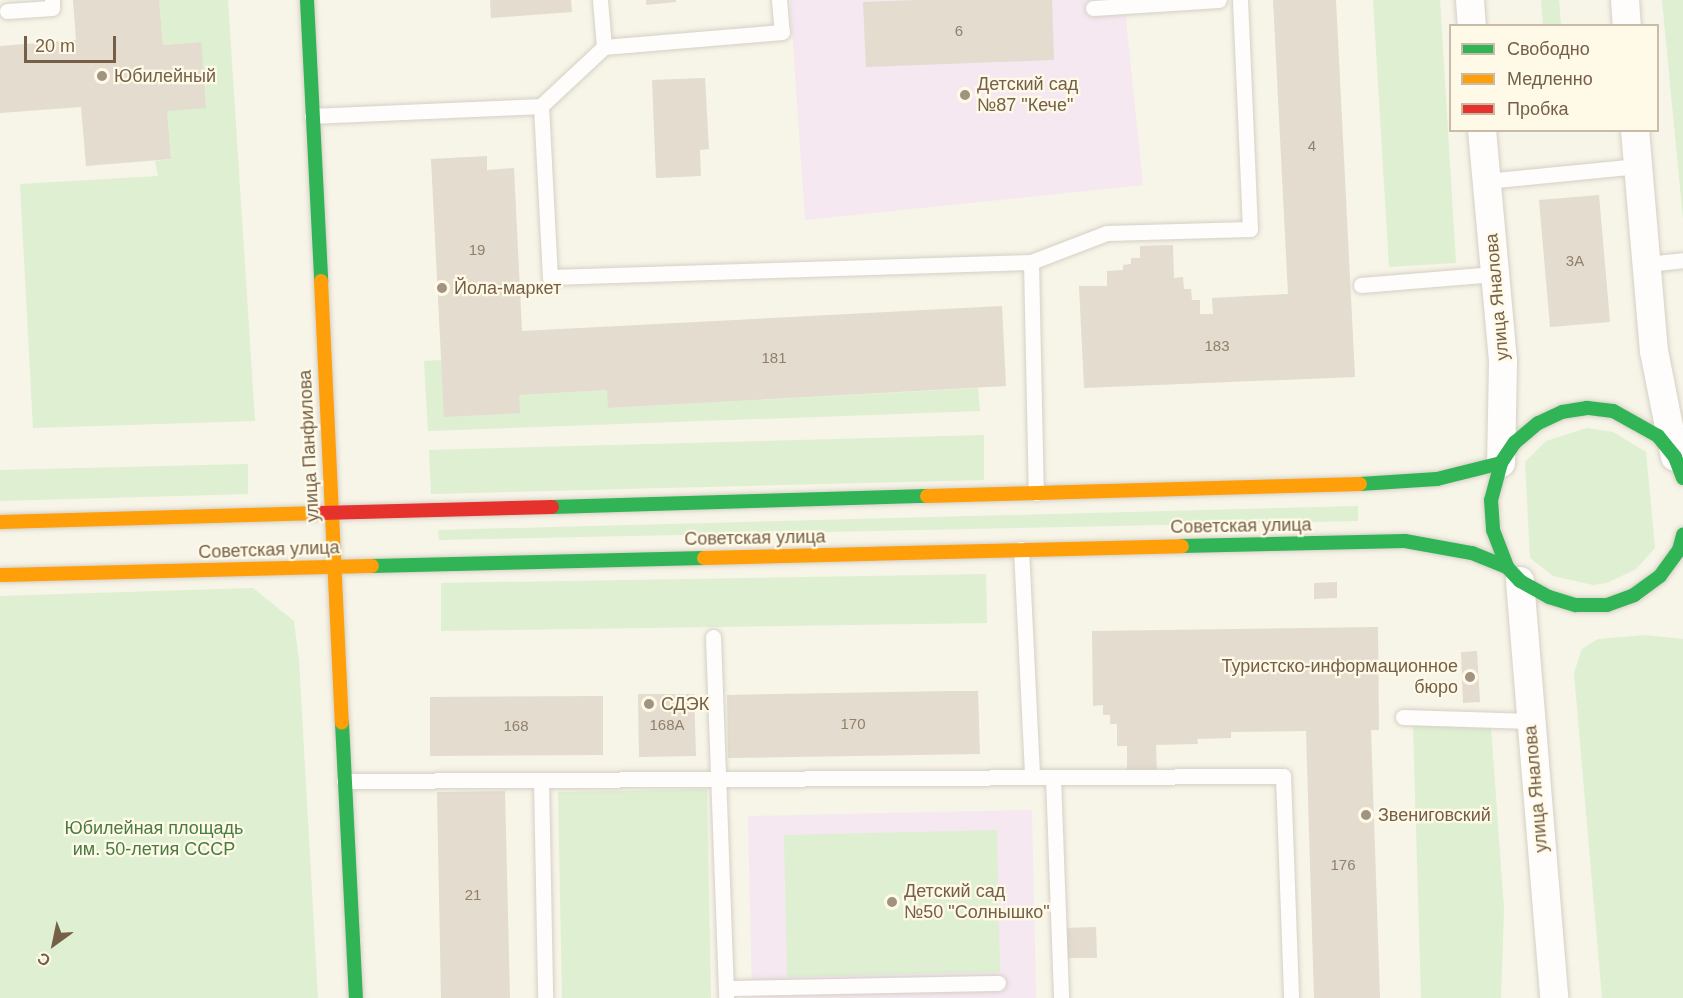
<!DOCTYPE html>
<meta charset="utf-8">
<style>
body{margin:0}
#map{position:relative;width:1683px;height:998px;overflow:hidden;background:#f7f4e8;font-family:Helvetica,sans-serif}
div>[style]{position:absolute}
.education>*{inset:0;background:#f5e8f1}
.green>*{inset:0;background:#deefd2}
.building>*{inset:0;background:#e3dccf}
.roads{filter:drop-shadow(0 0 2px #d5d0c5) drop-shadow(0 0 2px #d5d0c5)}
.lane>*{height:15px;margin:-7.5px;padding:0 7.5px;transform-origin:7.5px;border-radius:7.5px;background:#fefdfc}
.street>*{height:28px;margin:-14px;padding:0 14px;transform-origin:14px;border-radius:14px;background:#fefdfc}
.fast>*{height:14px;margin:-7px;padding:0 7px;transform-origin:7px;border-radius:7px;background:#30b455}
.slow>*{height:14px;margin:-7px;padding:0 7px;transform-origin:7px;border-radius:7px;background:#ff9f0a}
.jam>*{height:14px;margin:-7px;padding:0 7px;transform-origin:7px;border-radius:7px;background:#e5322d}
.dots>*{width:16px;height:16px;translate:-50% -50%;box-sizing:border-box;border:3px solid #fffae8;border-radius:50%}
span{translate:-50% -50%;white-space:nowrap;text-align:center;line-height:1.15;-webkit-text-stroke:4.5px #fffae8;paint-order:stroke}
.number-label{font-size:15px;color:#92806b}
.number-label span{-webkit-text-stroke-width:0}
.poi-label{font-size:18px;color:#755f47}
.left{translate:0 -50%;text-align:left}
.right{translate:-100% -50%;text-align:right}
.street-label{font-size:18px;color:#755f47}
.park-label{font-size:18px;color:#477b3f}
.legend{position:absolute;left:1449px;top:24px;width:210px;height:108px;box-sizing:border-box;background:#fffae8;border:2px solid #c8bca8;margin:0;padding:8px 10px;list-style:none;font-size:18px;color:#755f47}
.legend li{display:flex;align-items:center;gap:12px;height:30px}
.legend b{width:30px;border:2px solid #c8bca8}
.north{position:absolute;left:24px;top:914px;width:60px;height:60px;-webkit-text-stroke:4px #fffae8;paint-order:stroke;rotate:213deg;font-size:16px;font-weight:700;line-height:24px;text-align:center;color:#755f47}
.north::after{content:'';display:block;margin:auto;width:21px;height:27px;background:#755f47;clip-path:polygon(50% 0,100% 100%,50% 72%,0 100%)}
.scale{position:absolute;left:24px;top:36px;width:92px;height:27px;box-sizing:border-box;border:3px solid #755f47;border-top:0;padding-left:8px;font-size:18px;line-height:21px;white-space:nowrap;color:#755f47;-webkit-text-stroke:4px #fffae8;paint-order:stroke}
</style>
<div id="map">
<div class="education">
<div style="clip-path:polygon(790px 0,1124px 0,1143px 185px,805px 220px)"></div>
<div style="clip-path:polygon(1032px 810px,1036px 998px,752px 998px,748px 816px)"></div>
</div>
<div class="green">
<div style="clip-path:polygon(159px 0,228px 0,255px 421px,33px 428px,20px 184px,158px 176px,155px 161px,171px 159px,167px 111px,200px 42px,163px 45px)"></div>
<div style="clip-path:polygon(1373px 0,1440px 0,1456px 263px,1389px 267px)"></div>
<div style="clip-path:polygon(1541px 0,1559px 0,1561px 25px,1543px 25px)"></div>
<div style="clip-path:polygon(1662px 0,1683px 0,1683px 219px)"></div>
<div style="clip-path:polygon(441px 360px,519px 395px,607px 390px,609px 408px,978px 388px,980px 411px,428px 431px,424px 361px)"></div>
<div style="clip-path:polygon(1587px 428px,1613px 432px,1646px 452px,1655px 548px,1636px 569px,1607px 583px,1593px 585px,1553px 576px,1530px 558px,1525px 462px,1546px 441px)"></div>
<div style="clip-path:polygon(984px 435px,984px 480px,431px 494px,429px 450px)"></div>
<div style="clip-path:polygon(248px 464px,248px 494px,0 501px,0 470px)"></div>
<div style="clip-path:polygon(1358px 506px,1358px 521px,439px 540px,438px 530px)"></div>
<div style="clip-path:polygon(986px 574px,987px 623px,441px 631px,441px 583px)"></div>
<div style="clip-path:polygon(253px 588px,294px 621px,299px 661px,318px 998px,0 998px,0 596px)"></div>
<div style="clip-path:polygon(1645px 635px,1683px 639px,1683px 998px,1602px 998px,1574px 673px,1582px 649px,1598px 639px)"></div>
<div style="clip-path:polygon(1413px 726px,1491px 728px,1504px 910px,1501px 998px,1421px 998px)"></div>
<div style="clip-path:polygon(707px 789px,711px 998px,562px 998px,558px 792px)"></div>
<div style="clip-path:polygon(997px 830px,1000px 972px,787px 977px,784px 835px)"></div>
</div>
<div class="building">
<div style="clip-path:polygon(73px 0,159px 0,163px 45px,201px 42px,206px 108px,167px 111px,171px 159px,86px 166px,81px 107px,0 113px,0 46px,76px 40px)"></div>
<div style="clip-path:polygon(490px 0,571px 0,572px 12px,491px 18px)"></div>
<div style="clip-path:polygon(646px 0,676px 0,676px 2px,646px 5px)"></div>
<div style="clip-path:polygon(919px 0,1052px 0,1054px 60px,866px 67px,863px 2px)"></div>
<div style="clip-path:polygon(1273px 0,1336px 0,1355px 377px,1084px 388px,1079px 286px,1107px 286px,1107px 271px,1123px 270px,1123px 265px,1131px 264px,1131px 258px,1140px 258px,1140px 246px,1173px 245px,1174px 278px,1183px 277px,1184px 289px,1191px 289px,1192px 300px,1200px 300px,1200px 314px,1213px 314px,1212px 298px,1288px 294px)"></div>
<div style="clip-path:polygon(705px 78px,709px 149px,700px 150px,701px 176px,656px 178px,652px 80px)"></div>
<div style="clip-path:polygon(487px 156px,487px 170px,514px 168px,522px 331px,1002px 306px,1006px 386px,608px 408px,607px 390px,519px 395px,520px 413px,444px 417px,431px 159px)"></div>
<div style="clip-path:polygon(1599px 195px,1610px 322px,1550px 327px,1539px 200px)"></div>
<div style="clip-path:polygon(1337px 582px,1337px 598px,1314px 599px,1314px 583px)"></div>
<div style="clip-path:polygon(1378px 627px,1379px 730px,1371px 730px,1380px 998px,1314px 998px,1306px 731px,1231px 732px,1231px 738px,1197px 739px,1198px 744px,1156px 745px,1157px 773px,1127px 773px,1127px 746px,1117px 746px,1117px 724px,1110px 724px,1110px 715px,1103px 715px,1103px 705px,1093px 706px,1092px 631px)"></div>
<div style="clip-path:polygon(1477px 651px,1480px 702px,1463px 703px,1461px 652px)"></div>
<div style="clip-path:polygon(950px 691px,978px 691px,980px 754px,728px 758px,727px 695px)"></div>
<div style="clip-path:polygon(638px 694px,694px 694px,696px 756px,639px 757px)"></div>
<div style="clip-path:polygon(603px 696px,603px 755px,430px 756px,430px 697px)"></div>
<div style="clip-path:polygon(505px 791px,510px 998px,441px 998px,437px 792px)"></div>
<div style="clip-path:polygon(1096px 927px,1097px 958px,1066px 958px,1065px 928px)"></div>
</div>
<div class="roads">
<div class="lane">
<div style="left:600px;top:0;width:47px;rotate:85.1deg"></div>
<div style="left:779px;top:0;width:32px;rotate:85deg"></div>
<div style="left:782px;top:32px;width:179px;rotate:175.2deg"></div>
<div style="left:604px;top:47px;width:86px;rotate:136.9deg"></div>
<div style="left:541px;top:106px;width:171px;rotate:87deg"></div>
<div style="left:550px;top:277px;width:481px;rotate:-1.8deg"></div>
<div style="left:1031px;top:262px;width:231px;rotate:88.8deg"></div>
<div style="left:1093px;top:8px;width:126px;rotate:-3.6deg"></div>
<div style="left:7px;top:11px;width:45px;rotate:-3.8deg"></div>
<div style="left:52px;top:8px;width:8px;rotate:-90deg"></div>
<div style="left:312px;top:116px;width:229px;rotate:-2.5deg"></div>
<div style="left:1486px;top:181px;width:153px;rotate:-5.6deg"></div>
<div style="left:1031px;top:262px;width:81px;rotate:-20.9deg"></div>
<div style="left:1107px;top:233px;width:143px;rotate:-1.6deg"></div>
<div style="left:1250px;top:229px;width:229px;rotate:-92.5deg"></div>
<div style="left:1647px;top:264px;width:36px;rotate:-6deg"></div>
<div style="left:1361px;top:285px;width:134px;rotate:-4.7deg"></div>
<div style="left:1021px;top:549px;width:228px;rotate:87.2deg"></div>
<div style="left:713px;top:637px;width:361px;rotate:87.9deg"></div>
<div style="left:1403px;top:717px;width:128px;rotate:1.8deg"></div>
<div style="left:1053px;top:777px;width:221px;rotate:87.9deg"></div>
<div style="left:541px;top:780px;width:218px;rotate:88.9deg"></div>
<div style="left:344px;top:781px;width:939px;rotate:-0.31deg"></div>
<div style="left:1283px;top:776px;width:222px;rotate:87.9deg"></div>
<div style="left:726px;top:988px;width:272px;rotate:-1.1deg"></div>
</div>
<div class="street">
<div style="left:1470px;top:0;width:26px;rotate:86deg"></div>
<div style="left:1625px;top:0;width:26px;rotate:86deg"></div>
<div style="left:1482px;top:130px;width:233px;rotate:84.8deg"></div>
<div style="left:1503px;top:362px;width:101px;rotate:91.1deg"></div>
<div style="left:1635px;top:130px;width:222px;rotate:85.1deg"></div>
<div style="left:1654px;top:351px;width:108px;rotate:78.8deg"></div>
<div style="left:1520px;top:581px;width:418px;rotate:85.3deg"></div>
</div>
<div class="fast">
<div style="left:307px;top:0;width:281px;rotate:87.1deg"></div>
<div style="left:1683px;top:478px;width:22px;rotate:-111deg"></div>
<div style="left:1675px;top:457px;width:27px;rotate:-129deg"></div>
<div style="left:1658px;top:436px;width:51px;rotate:-150.9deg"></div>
<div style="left:1613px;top:411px;width:26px;rotate:-173deg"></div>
<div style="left:1587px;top:408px;width:25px;rotate:171deg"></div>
<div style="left:1562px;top:412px;width:26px;rotate:155deg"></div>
<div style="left:1538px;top:423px;width:30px;rotate:140deg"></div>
<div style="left:1515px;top:442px;width:25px;rotate:124deg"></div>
<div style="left:1501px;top:463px;width:38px;rotate:105deg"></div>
<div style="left:1491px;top:500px;width:30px;rotate:86deg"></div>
<div style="left:1493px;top:530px;width:40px;rotate:69deg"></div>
<div style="left:1507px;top:567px;width:19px;rotate:47deg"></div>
<div style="left:1520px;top:581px;width:33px;rotate:29deg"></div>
<div style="left:1549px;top:597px;width:28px;rotate:17deg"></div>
<div style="left:1576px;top:605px;width:31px"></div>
<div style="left:1607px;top:605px;width:29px;rotate:-20deg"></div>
<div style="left:1634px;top:595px;width:32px;rotate:-36deg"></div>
<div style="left:1660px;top:576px;width:32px;rotate:-54deg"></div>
<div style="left:1679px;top:550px;width:16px;rotate:-75deg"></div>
<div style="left:1360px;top:484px;width:77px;rotate:-3.7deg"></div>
<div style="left:1437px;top:479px;width:66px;rotate:-14deg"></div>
<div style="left:552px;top:507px;width:375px;rotate:-1.7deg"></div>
<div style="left:1182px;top:546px;width:223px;rotate:-1.3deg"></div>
<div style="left:1405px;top:541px;width:68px;rotate:10.2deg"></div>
<div style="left:1472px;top:553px;width:38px;rotate:22deg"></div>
<div style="left:372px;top:566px;width:332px;rotate:-1.4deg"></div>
<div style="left:342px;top:723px;width:275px;rotate:87.1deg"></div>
</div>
<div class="slow">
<div style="left:321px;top:281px;width:442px;rotate:87.3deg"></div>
<div style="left:927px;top:496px;width:433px;rotate:-1.6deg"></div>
<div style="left:0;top:522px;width:320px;rotate:-1.6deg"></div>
<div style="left:704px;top:558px;width:478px;rotate:-1.4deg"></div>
<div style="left:0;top:575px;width:372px;rotate:-1.4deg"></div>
</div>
<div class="jam">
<div style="left:320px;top:513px;width:232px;rotate:-1.5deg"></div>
</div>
</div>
<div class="dots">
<div style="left:102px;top:76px;background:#a2937f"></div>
<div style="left:965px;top:95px;background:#a2937f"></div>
<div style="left:442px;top:288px;background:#a2937f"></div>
<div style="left:1470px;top:677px;background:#a2937f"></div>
<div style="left:649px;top:704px;background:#a2937f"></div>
<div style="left:1366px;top:815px;background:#a2937f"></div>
<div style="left:892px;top:902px;background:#a2937f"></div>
</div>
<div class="number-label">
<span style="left:959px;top:31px">6</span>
<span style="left:1312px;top:146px">4</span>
<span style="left:477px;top:250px">19</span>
<span style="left:1575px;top:261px">3А</span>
<span style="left:1217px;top:346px">183</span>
<span style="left:774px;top:358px">181</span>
<span style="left:853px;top:724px">170</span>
<span style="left:667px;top:725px">168А</span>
<span style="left:516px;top:726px">168</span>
<span style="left:1343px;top:865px">176</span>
<span style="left:473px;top:895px">21</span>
</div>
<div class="poi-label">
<span class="left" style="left:114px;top:76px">Юбилейный</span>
<span class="left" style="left:977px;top:95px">Детский сад<br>№87 "Кече"</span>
<span class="left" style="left:454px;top:288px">Йола-маркет</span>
<span class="right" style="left:1458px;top:677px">Туристско-информационное<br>бюро</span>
<span class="left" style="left:661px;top:704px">СДЭК</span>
<span class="left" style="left:1378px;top:815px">Звениговский</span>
<span class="left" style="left:904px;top:902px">Детский сад<br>№50 "Солнышко"</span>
</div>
<div class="street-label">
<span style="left:1497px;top:297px;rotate:-95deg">улица Яналова</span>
<span style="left:309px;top:446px;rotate:-93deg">улица Панфилова</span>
<span style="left:1241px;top:526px;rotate:-1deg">Советская улица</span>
<span style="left:755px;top:538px;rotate:-1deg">Советская улица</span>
<span style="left:269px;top:550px;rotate:-2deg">Советская улица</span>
<span style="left:1536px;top:789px;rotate:-95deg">улица Яналова</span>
</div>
<div class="park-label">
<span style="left:154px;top:839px">Юбилейная площадь<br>им. 50-летия СССР</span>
</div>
<ul class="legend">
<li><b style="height:8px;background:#30b455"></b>Свободно</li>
<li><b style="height:8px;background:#ff9f0a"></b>Медленно</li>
<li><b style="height:8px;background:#e5322d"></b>Пробка</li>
</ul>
<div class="north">С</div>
<div class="scale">20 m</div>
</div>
